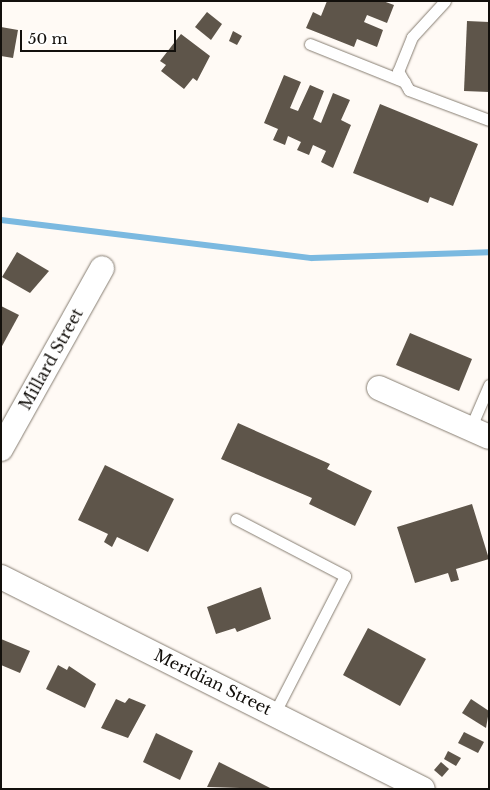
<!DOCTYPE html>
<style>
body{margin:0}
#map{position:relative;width:490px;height:790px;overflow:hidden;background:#fffaf5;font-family:"Libre Baskerville",serif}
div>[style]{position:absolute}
.stream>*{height:6px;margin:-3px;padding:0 3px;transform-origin:3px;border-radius:3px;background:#7bb9e0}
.building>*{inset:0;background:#5e554a}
.roads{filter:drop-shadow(0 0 1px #867d71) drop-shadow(0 0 1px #867d71)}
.lane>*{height:11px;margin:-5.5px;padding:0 5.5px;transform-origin:5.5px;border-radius:5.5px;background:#fff}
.street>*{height:24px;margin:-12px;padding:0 12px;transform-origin:12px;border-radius:12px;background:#fff}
span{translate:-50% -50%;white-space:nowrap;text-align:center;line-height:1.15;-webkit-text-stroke:5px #fff;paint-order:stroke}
.street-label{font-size:16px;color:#13100c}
.frame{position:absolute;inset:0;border:2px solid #13100c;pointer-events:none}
.scale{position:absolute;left:20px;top:30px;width:156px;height:22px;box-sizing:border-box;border:2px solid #13100c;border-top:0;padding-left:6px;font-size:15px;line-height:18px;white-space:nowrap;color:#13100c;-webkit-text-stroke:4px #fff;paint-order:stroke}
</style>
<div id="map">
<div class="stream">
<div style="left:1px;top:220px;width:313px;rotate:7deg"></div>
<div style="left:312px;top:258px;width:177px;rotate:-1.9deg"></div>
</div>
<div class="building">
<div style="clip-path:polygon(327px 1px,383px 1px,394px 5px,387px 23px,367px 15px,364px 22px,383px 30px,377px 47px,357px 39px,354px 47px,306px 28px,313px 12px,321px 16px)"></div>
<div style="clip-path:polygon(207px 12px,222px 24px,211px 40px,195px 27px)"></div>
<div style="clip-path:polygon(467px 21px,489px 22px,489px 92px,464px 91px)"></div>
<div style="clip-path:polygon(1px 27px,18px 30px,13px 58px,1px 56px)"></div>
<div style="clip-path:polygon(233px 31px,242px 36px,237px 45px,229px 41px)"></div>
<div style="clip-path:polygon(181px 34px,210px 56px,197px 81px,193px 78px,184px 89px,161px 71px,166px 65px,160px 61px)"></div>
<div style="clip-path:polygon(284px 75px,301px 82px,290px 108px,298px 111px,310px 85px,324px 91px,313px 119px,321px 123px,333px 93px,350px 100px,341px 120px,351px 125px,333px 168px,321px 162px,326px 151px,313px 145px,309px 155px,297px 150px,301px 142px,288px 136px,285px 145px,273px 140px,278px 129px,264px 123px)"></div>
<div style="clip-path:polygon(380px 104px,478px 144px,453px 206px,430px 197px,428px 203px,353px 173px)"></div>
<div style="clip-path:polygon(17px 252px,49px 271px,30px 293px,2px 277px)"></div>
<div style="clip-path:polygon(1px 306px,19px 315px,1px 348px)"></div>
<div style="clip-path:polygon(410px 333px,472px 359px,459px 391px,396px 365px)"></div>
<div style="clip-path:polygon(238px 423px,330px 464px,327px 469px,372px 491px,355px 526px,309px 504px,312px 498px,221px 459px)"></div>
<div style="clip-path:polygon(105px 465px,174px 499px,148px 552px,117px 537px,112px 547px,104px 542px,108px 534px,78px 520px)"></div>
<div style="clip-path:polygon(472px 504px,489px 559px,456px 569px,459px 580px,451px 582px,448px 573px,415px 583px,397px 527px)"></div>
<div style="clip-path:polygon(261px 587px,271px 619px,237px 632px,235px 628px,216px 634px,207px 607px)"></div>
<div style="clip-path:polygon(368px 628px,426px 659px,400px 706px,343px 675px)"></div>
<div style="clip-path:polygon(1px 639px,30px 651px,20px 673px,1px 665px)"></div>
<div style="clip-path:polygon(58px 665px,67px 670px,69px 666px,96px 684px,85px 708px,46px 689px)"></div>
<div style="clip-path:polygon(129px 698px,146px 705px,128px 738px,101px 728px,116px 699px,125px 703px)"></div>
<div style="clip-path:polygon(471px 699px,489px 711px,486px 728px,462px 713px)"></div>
<div style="clip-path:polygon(464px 732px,484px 742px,478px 753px,458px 743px)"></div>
<div style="clip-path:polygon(156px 733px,193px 751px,180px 780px,143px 762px)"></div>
<div style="clip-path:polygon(448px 751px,461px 758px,456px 766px,444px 759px)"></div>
<div style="clip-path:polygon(219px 762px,272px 789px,207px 787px)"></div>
<div style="clip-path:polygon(441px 762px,449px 769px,442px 777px,434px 770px)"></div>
</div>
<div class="roads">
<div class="lane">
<div style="left:445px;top:1px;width:49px;rotate:132.5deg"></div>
<div style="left:412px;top:37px;width:37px;rotate:112deg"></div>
<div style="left:398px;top:71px;width:22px;rotate:60deg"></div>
<div style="left:409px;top:90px;width:85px;rotate:20.6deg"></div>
<div style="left:310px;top:44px;width:102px;rotate:21.8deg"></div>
<div style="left:470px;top:429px;width:48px;rotate:-66.6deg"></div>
<div style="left:236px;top:519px;width:123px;rotate:27.6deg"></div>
<div style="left:345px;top:576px;width:153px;rotate:117.2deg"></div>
</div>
<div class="street">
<div style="left:379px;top:388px;width:120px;rotate:24deg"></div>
<div style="left:1px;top:449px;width:207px;rotate:-60.8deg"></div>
<div style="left:1px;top:577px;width:472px;rotate:26.7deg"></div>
</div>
</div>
<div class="street-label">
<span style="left:51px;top:359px;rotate:-61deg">Millard Street</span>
<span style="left:213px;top:682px;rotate:26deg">Meridian Street</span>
</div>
<div class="frame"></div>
<div class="scale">50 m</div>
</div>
